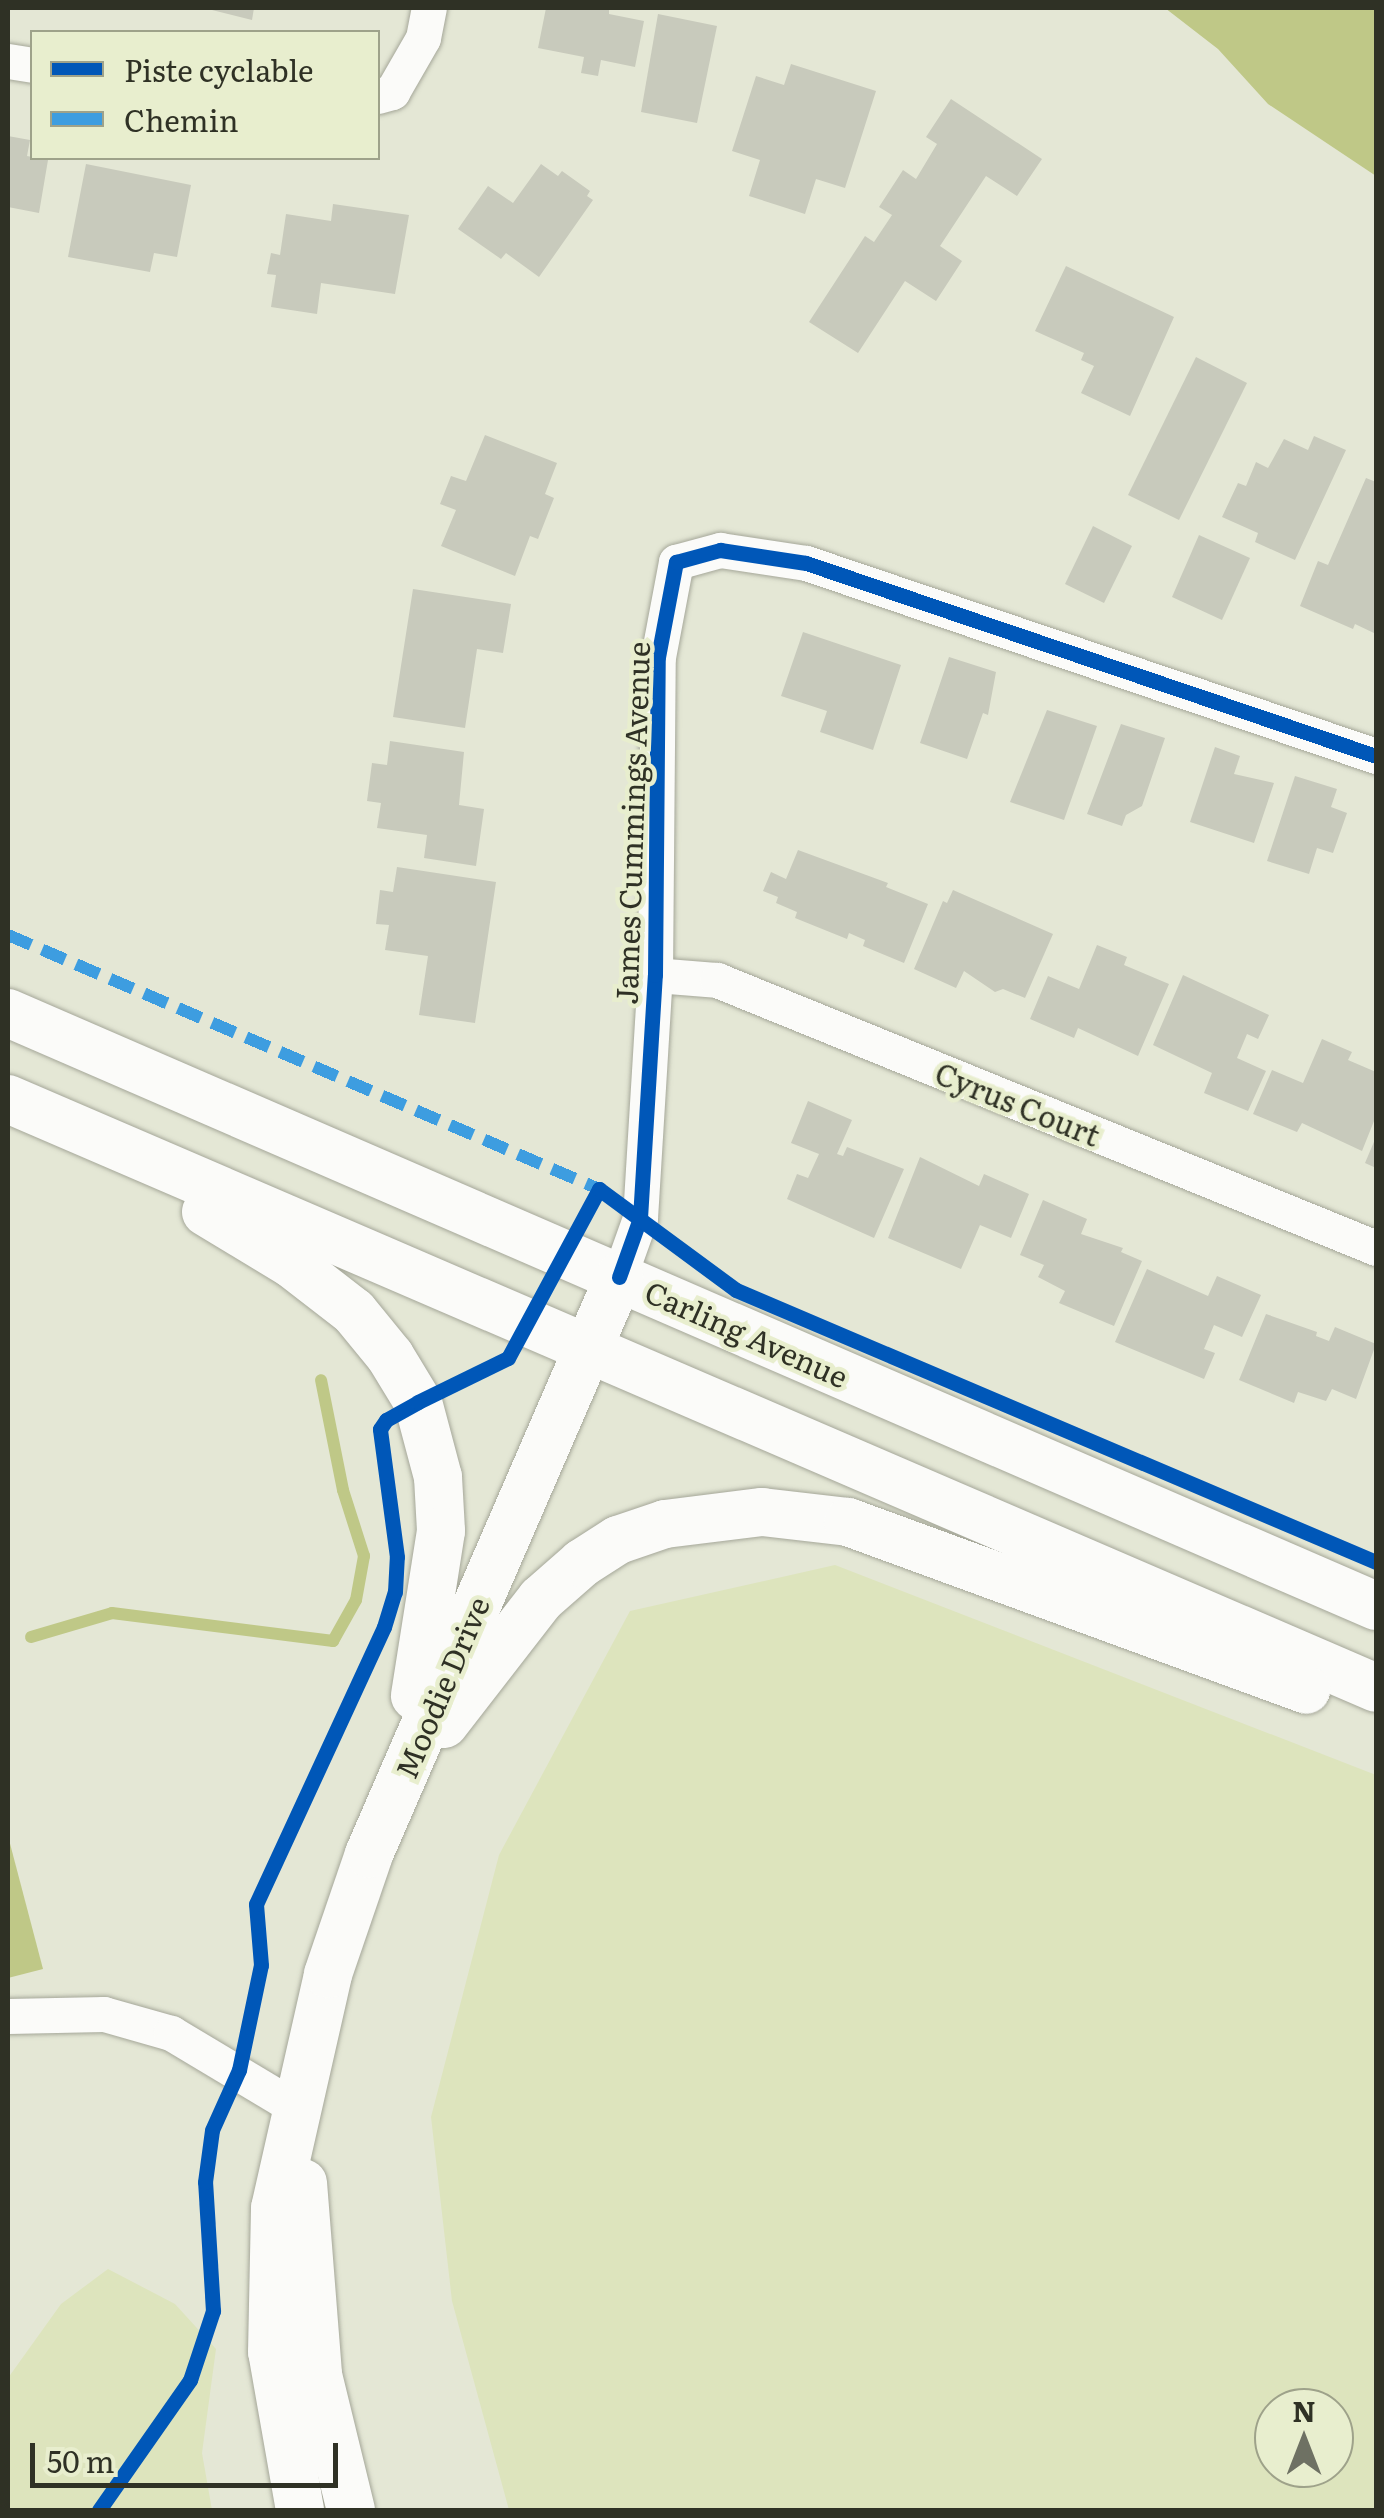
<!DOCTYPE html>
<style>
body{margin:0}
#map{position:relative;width:1384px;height:2518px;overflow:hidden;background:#e4e7d5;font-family:Literata,serif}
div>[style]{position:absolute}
.green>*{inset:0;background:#dde4bd}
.water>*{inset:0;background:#bfc887}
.stream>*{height:12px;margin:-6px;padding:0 6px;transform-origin:6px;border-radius:6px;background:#bfc887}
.building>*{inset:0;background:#c8cabc}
.roads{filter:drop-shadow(0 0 2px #a5a799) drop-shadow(0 0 2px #a5a799)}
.minor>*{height:35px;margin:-17.5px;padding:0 17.5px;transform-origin:17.5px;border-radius:17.5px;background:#fbfbf9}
.secondary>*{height:48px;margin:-24px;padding:0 24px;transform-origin:24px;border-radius:24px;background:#fbfbf9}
.quiet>*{height:12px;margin-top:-6px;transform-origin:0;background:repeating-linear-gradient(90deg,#3d9de0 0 25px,transparent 0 37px)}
.cycleway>*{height:15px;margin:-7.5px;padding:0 7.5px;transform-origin:7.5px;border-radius:7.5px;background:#0057b8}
span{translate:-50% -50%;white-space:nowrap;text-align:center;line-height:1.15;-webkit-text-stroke:9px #e8eece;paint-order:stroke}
.street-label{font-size:30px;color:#2f3125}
.frame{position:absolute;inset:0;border:10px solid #2f3125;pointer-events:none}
.legend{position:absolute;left:30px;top:30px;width:350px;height:130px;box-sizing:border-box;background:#e8eece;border:2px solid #9ea28a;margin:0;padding:12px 18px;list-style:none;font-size:30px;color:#2f3125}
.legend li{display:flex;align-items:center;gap:20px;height:50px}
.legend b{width:50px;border:2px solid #9ea28a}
.north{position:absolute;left:1254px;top:2388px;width:100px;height:100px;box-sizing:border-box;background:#e8eece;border:2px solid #9ea28a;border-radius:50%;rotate:0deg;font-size:28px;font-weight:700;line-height:40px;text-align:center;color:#2f3125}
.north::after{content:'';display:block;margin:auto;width:35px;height:45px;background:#6e7163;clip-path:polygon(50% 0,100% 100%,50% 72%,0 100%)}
.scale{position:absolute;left:30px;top:2443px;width:308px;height:45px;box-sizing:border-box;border:5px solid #2f3125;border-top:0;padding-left:12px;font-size:30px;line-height:35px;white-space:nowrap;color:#2f3125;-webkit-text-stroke:8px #e8eece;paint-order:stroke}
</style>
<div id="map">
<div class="green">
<div style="clip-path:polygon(evenodd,835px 1565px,1376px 1775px,1376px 2510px,509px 2510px,452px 2301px,431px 2117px,499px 1855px,630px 1611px,835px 1565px,1274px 2408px,1334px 2408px,1334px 2468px,1274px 2468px,1274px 2408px)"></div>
<div style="clip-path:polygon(108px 2269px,175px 2304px,216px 2349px,202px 2453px,212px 2510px,10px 2510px,8px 2506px,8px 2378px,61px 2304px)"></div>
</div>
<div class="water">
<div style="clip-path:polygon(1165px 8px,1376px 8px,1376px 176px,1268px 104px,1218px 49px)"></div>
<div style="clip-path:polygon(8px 1836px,43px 1969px,8px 1978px)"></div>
</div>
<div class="stream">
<div style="left:31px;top:1637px;width:84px;rotate:-16.5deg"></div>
<div style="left:112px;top:1613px;width:223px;rotate:7.2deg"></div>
<div style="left:333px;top:1641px;width:47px;rotate:-60.7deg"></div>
<div style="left:356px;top:1600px;width:45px;rotate:-79.7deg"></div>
<div style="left:364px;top:1556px;width:69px;rotate:-107.7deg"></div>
<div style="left:343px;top:1490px;width:112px;rotate:-101.3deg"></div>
</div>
<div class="building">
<div style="clip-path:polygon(204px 8px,254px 8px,252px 20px)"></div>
<div style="clip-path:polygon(546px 8px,609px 8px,609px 14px,644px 21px,635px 67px,601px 60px,598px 76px,581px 73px,584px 57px,538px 48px)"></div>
<div style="clip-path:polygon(658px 14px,717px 26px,697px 123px,641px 112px)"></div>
<div style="clip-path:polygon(791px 64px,876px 91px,845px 188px,816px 179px,805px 214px,749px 196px,760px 160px,732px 151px,756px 76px,784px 85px)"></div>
<div style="clip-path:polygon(951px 99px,1042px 159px,1017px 196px,986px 176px,940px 246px,962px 261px,936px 301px,905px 281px,858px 353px,809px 322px,865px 236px,874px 242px,892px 215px,879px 207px,903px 170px,916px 179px,937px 144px,926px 137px)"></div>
<div style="clip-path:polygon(8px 136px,30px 140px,27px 156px,48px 160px,39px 213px,8px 207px)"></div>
<div style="clip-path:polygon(86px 164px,191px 185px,177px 257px,154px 253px,150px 272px,68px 257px)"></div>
<div style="clip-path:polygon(541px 164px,558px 176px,562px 171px,590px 191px,587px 196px,593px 200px,539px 277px,506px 253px,501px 259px,458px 229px,488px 186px,513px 203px)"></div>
<div style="clip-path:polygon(333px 204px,409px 215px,395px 294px,321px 283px,317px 314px,271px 307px,276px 275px,267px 274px,271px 253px,280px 255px,286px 214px,331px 221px)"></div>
<div style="clip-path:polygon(1066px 266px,1174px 317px,1130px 416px,1081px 393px,1094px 366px,1081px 360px,1084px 353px,1035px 331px)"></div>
<div style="clip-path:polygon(1196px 357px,1247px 383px,1179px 520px,1128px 495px)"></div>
<div style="clip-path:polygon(485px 435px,557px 463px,545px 494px,554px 498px,538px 539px,530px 536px,515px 576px,441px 546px,456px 510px,440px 504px,451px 476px,466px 481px)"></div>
<div style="clip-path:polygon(1314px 436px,1346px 450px,1295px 560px,1255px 542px,1258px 533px,1222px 517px,1238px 483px,1246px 486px,1256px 462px,1268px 468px,1284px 439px,1308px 450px)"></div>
<div style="clip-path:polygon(1366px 478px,1376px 482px,1376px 634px,1355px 624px,1353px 629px,1300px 606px,1318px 561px,1328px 565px)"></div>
<div style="clip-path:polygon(1093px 526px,1132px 546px,1104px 603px,1065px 584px)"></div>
<div style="clip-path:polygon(1199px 535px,1250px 558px,1222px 620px,1172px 597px)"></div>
<div style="clip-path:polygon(413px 589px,511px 604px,503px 653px,477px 649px,465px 728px,393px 717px)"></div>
<div style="clip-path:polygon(803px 632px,901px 665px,873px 750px,820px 732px,827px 711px,781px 696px)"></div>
<div style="clip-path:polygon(949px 657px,996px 672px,988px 715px,983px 713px,967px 759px,920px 743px)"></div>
<div style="clip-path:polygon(1047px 710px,1097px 726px,1064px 820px,1010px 802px)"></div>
<div style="clip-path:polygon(1121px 724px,1165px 738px,1142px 806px,1126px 815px,1122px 826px,1087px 814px)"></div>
<div style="clip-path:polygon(390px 741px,464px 752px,459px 805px,484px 809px,476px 866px,424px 858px,427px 835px,377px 828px,381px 803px,367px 801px,372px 763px,387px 765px)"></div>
<div style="clip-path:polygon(1215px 747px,1240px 756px,1234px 774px,1274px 783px,1254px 843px,1190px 822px)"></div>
<div style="clip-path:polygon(1295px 776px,1337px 789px,1331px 807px,1347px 813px,1333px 853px,1317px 848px,1309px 874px,1267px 861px)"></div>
<div style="clip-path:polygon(798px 850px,888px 883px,886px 887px,928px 904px,904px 963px,863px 946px,865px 940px,849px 933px,847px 939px,795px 918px,797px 912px,776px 903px,778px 897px,763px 891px,771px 872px,786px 879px)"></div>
<div style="clip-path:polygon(397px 867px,496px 882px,475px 1023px,419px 1015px,428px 956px,385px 950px,389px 925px,376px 924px,380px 890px,393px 892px)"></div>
<div style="clip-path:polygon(953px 890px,1053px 934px,1025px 998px,1003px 989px,995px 992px,964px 971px,956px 988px,914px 969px,943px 901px,947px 903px)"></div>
<div style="clip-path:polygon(1097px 945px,1127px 957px,1124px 965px,1169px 984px,1138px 1056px,1078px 1028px,1074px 1038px,1030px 1019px,1048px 976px,1079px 989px)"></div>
<div style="clip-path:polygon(1183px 975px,1269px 1015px,1258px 1039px,1247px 1034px,1237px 1058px,1266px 1071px,1248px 1111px,1204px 1093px,1212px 1073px,1153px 1045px)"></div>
<div style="clip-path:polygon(1322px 1039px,1352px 1052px,1348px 1060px,1376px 1072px,1376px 1116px,1362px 1151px,1302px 1123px,1297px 1132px,1253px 1114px,1272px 1070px,1303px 1083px)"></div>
<div style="clip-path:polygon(808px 1101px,852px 1120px,837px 1154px,843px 1156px,847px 1147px,904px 1169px,874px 1238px,787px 1199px,797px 1174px,808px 1178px,819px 1154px,791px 1143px)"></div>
<div style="clip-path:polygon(1376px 1137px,1376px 1168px,1365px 1163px)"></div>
<div style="clip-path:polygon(920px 1157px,979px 1186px,984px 1174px,1029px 1194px,1011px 1238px,980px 1225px,961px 1269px,888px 1238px)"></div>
<div style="clip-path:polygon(1043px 1200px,1087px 1219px,1081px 1234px,1123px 1248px,1121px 1252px,1142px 1261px,1114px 1326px,1059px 1303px,1065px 1291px,1038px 1277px,1044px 1265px,1020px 1255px)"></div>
<div style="clip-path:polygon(1147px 1269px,1208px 1296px,1217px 1276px,1261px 1295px,1242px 1337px,1214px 1325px,1204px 1349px,1215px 1353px,1204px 1379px,1115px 1342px)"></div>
<div style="clip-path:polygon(1266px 1314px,1317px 1332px,1316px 1336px,1329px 1341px,1335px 1327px,1376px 1344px,1356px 1399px,1332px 1389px,1326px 1401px,1298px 1392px,1294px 1403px,1239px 1380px)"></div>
</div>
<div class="roads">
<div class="minor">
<div style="left:8px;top:61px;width:24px;rotate:9deg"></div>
<div style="left:378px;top:96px;width:15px;rotate:-16deg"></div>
<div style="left:392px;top:92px;width:62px;rotate:-60.1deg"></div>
<div style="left:423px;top:38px;width:31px;rotate:-79deg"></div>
<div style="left:655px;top:975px;width:62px;rotate:4.6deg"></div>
<div style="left:717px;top:980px;width:711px;rotate:22.13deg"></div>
<div style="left:619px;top:1277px;width:63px;rotate:-70.4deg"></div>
<div style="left:640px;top:1218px;width:243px;rotate:-86.5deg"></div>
<div style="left:655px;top:975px;width:318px;rotate:-89.5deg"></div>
<div style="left:658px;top:657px;width:97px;rotate:-79.3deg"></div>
<div style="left:676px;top:562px;width:46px;rotate:-15.3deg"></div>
<div style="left:720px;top:550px;width:87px;rotate:8.6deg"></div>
<div style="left:806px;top:563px;width:602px;rotate:18.71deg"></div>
<div style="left:8px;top:2016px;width:96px;rotate:-1.2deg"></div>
<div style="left:104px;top:2014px;width:70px;rotate:15.8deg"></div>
<div style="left:171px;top:2033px;width:148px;rotate:30.9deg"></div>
</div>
<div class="secondary">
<div style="left:8px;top:1013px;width:1491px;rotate:23.44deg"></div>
<div style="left:8px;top:1099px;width:1489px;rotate:23.29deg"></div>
<div style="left:206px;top:1212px;width:100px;rotate:31.2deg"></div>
<div style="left:292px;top:1264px;width:78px;rotate:37.7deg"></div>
<div style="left:354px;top:1312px;width:57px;rotate:50.7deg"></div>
<div style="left:390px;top:1356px;width:54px;rotate:58.7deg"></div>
<div style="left:418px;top:1402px;width:78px;rotate:75.1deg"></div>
<div style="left:438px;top:1477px;width:54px;rotate:86.8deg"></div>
<div style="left:441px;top:1531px;width:167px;rotate:99deg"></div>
<div style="left:444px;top:1724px;width:158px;rotate:-52.2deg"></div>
<div style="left:541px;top:1599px;width:55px;rotate:-41.3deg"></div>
<div style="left:582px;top:1563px;width:43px;rotate:-32.6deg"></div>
<div style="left:618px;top:1540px;width:50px;rotate:-18.8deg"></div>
<div style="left:665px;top:1524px;width:98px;rotate:-7.1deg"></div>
<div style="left:762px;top:1512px;width:87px;rotate:6.6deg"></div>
<div style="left:848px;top:1522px;width:488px;rotate:20.1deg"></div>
<div style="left:303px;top:2183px;width:193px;rotate:85.5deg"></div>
<div style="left:318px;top:2375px;width:139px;rotate:76.3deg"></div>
<div style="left:300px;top:2510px;width:160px;rotate:-100deg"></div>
<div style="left:272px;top:2352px;width:144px;rotate:-88.8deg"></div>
<div style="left:275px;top:2208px;width:240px;rotate:-77.2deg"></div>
<div style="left:328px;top:1974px;width:127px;rotate:-71.1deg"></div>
<div style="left:369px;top:1854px;width:629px;rotate:-66.57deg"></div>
</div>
</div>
<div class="quiet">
<div style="left:8px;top:935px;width:643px;rotate:23.26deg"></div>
</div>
<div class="cycleway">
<div style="left:619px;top:1277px;width:63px;rotate:-70.4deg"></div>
<div style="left:640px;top:1218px;width:243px;rotate:-86.5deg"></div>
<div style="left:655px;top:975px;width:318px;rotate:-89.5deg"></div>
<div style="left:658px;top:657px;width:97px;rotate:-79.3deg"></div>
<div style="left:676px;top:562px;width:46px;rotate:-15.3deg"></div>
<div style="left:720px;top:550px;width:87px;rotate:8.6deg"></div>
<div style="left:806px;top:563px;width:602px;rotate:18.71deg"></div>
<div style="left:99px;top:2510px;width:159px;rotate:-55deg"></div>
<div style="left:190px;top:2380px;width:73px;rotate:-71.6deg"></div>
<div style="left:213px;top:2311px;width:129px;rotate:-93.5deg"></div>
<div style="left:205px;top:2182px;width:52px;rotate:-82.3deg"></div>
<div style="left:212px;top:2130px;width:66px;rotate:-65.8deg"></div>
<div style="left:239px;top:2070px;width:107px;rotate:-78.2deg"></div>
<div style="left:261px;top:1965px;width:61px;rotate:-94.7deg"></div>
<div style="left:256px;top:1904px;width:305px;rotate:-65.2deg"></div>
<div style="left:384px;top:1627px;width:37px;rotate:-73deg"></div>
<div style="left:395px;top:1592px;width:35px;rotate:-87deg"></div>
<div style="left:397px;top:1557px;width:129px;rotate:-97.6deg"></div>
<div style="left:380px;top:1429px;width:11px;rotate:-56deg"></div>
<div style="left:386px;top:1420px;width:37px;rotate:-29deg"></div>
<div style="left:418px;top:1402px;width:100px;rotate:-26.1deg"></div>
<div style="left:508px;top:1358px;width:192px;rotate:-61.7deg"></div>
<div style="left:599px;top:1189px;width:170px;rotate:36.4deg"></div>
<div style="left:736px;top:1290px;width:695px;rotate:23.03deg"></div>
</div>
<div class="street-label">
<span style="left:631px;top:823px;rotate:-88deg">James Cummings Avenue</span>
<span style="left:1018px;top:1103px;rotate:22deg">Cyrus Court</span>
<span style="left:747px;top:1333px;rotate:24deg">Carling Avenue</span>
<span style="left:441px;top:1687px;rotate:-67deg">Moodie Drive</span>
</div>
<div class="frame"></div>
<ul class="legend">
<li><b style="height:12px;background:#0057b8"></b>Piste cyclable</li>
<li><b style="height:12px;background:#3d9de0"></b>Chemin</li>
</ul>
<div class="north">N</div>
<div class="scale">50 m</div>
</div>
